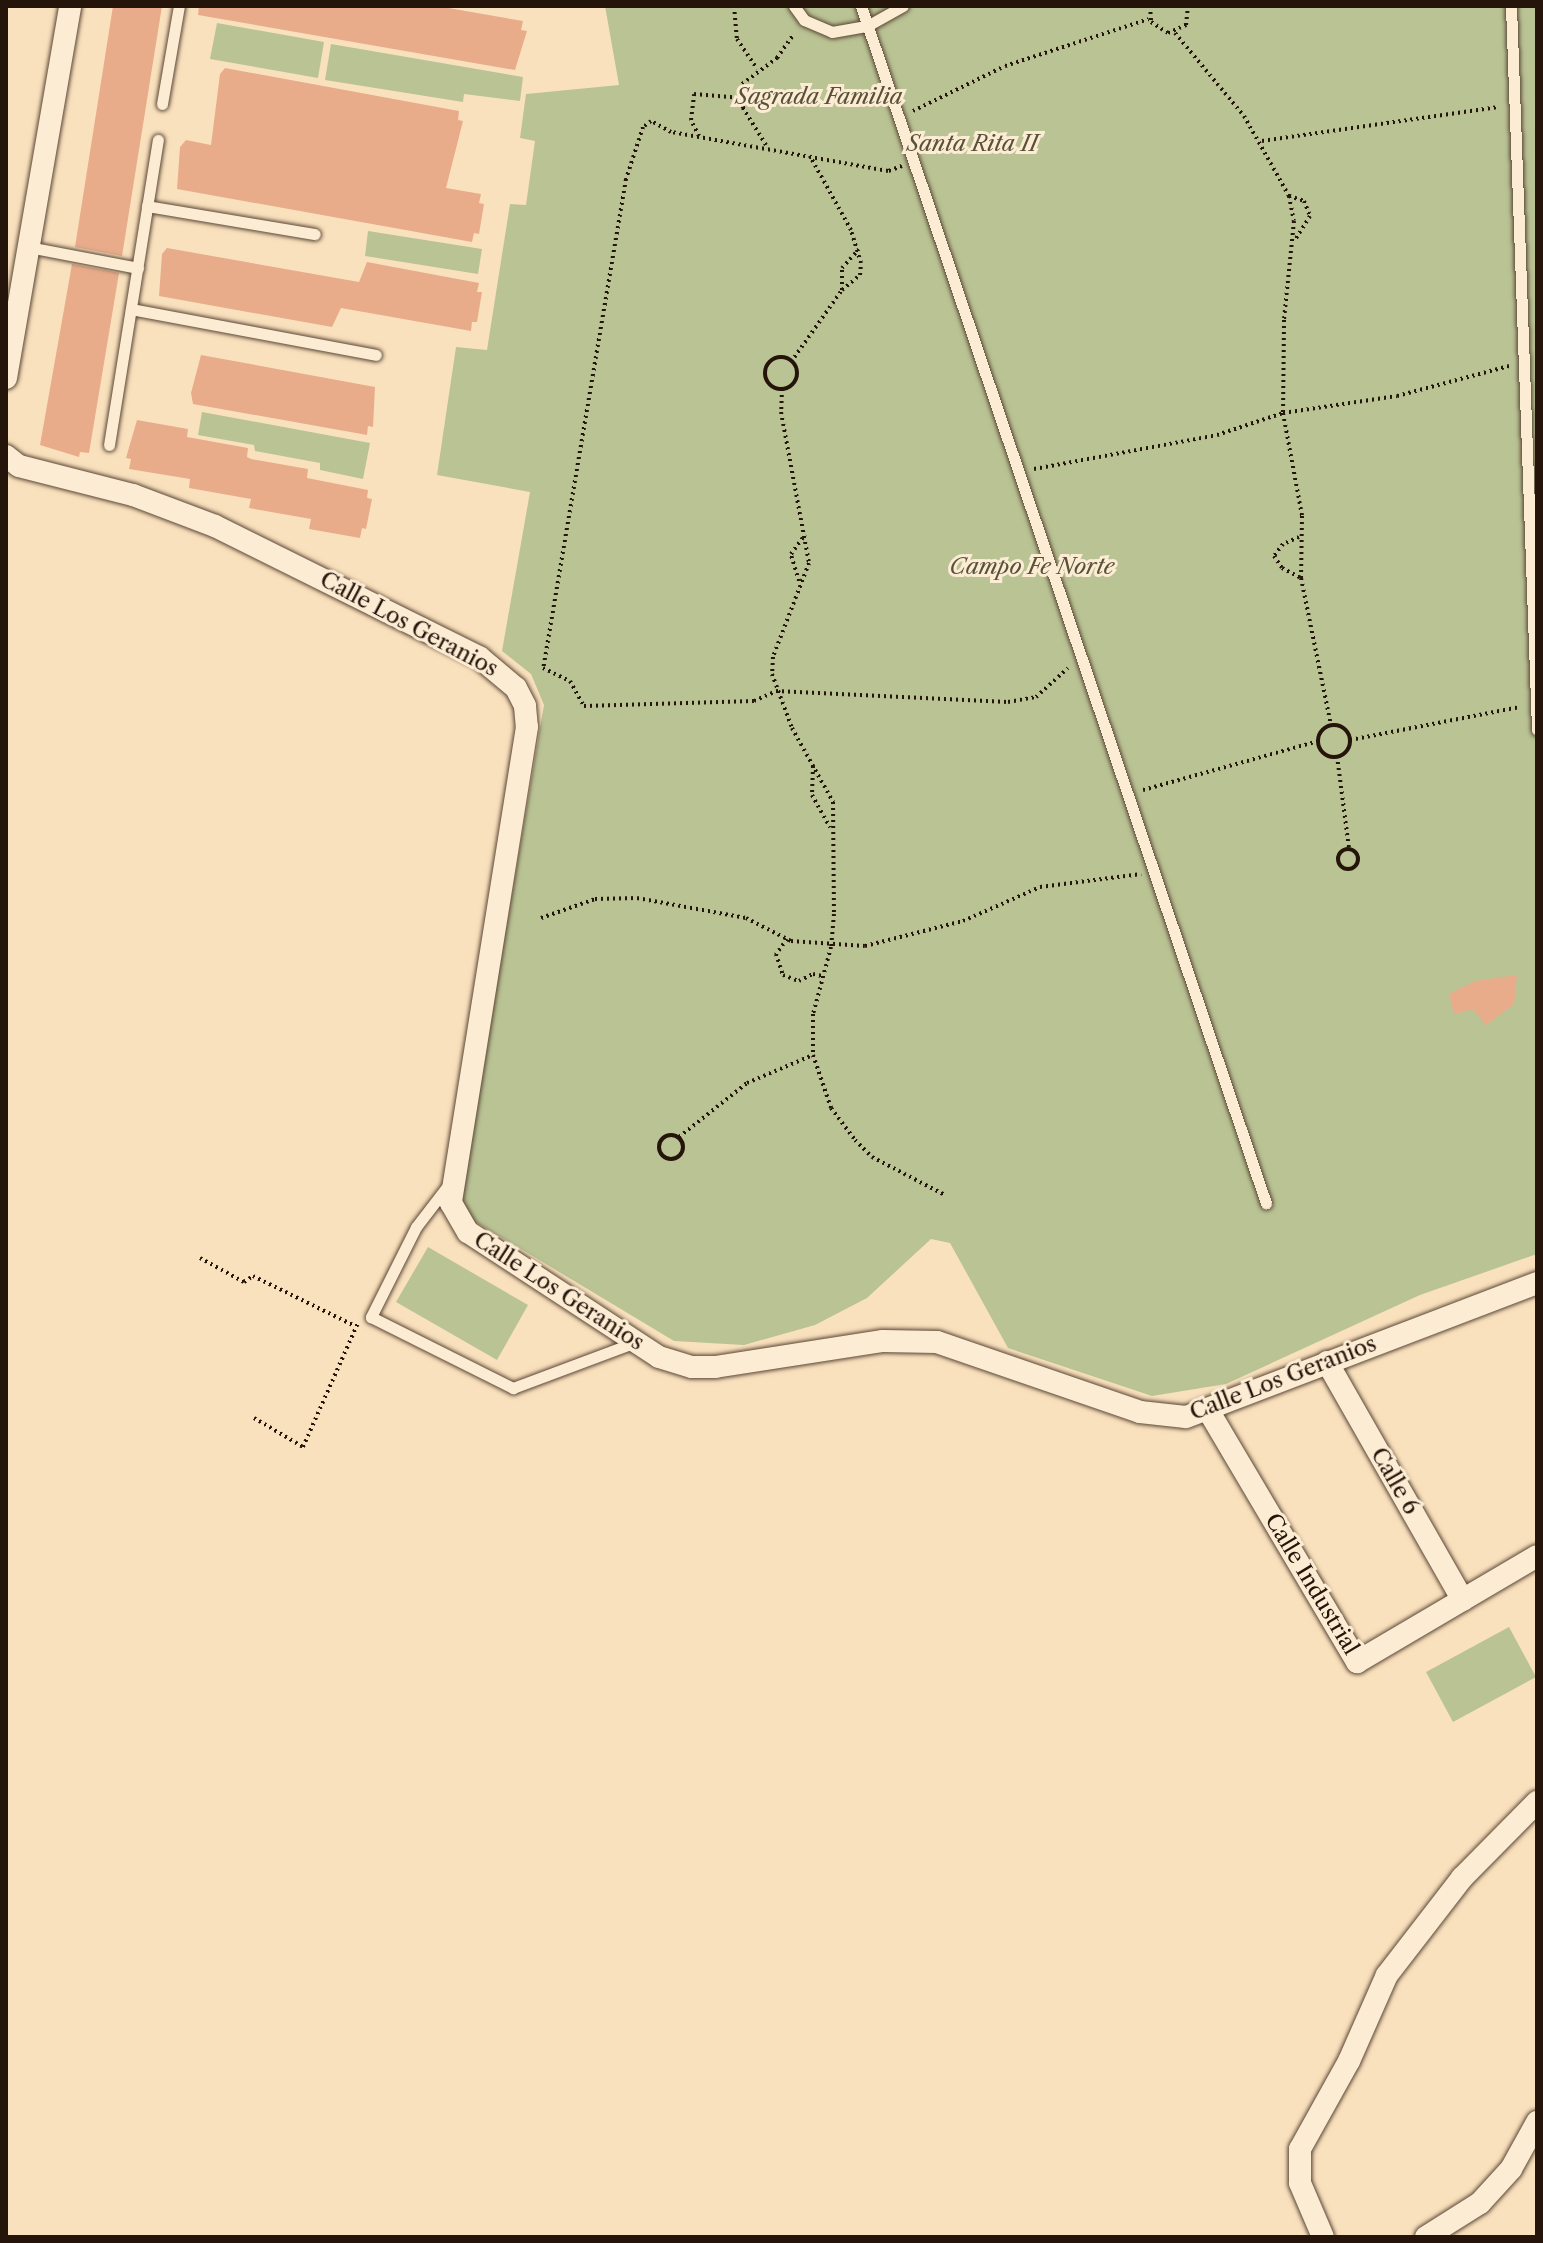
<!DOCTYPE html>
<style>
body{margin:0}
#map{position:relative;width:1543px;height:2243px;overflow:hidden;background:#fae1bd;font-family:"Libre Caslon Text",serif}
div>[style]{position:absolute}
.green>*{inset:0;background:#bac394}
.building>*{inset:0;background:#e9ac8b}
.path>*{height:4px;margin-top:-2px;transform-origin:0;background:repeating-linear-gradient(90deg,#24140a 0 2px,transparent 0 6px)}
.path>.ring{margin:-2px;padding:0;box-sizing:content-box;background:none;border:4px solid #24140a;border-radius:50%}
.roads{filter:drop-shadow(0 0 2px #5a4737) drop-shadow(0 0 2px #5a4737)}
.service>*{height:11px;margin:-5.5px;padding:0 5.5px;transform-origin:5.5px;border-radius:5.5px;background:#fcecd4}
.minor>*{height:22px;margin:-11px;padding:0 11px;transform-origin:11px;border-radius:11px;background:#fcecd4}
span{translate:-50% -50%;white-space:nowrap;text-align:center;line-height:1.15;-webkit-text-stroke:6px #fcecd4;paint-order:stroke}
.park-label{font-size:22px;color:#58513a;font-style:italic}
.street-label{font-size:22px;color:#24140a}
.frame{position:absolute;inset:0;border:8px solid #24140a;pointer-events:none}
</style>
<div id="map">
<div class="green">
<div style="clip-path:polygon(605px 6px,1537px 6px,1537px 1254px,1420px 1295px,1226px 1384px,1152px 1396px,1008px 1348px,950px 1243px,931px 1239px,867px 1298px,815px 1325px,744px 1345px,674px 1341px,471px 1219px,461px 1196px,544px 705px,531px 674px,502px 651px,530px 492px,437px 475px,456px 347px,487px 350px,510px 204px,526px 205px,535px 141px,520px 138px,526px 94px,619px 85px)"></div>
<div style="clip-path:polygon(217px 23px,324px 42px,318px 78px,210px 59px)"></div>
<div style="clip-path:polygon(331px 44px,523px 77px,520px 101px,464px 94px,463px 102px,325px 80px)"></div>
<div style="clip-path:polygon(368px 231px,482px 249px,478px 274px,365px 256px)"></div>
<div style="clip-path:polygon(202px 412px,370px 443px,363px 479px,320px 470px,320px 463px,255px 451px,254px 445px,198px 435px)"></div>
<div style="clip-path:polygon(428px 1247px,528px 1305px,497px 1360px,396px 1302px)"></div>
<div style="clip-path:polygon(1509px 1627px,1536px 1677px,1453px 1722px,1426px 1672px)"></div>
</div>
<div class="building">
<div style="clip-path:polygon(113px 6px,162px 6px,122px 256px,75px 247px)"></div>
<div style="clip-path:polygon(199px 6px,437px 6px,523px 21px,521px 30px,527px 31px,515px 70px,198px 15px)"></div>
<div style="clip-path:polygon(225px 68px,459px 111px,458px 120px,463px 121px,446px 188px,481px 194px,479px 203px,484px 204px,479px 234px,474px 233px,472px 242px,177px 189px,180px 147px,186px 140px,211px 145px,220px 74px)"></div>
<div style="clip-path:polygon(167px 248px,359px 282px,367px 262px,479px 283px,477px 292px,482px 292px,477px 322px,472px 322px,471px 331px,341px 308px,332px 327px,159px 296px,162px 254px)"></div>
<div style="clip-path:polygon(72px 264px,119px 273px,89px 453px,80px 452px,79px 457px,40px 445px)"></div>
<div style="clip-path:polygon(201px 355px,375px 387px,373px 427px,368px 426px,367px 435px,193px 404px,191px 393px)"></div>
<div style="clip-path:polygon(137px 420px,188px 429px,187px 437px,248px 448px,247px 457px,251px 459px,308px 469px,307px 478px,368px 490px,367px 498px,372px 499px,366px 529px,362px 528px,360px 538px,309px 529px,311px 519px,249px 508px,251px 499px,189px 488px,190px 479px,129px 469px,131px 459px,126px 458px)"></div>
<div style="clip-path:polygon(1517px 975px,1514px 1004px,1486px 1025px,1473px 1009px,1454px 1014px,1449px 994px,1475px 981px)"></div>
</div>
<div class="path">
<div style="left:734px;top:6px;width:33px;rotate:85deg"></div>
<div style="left:737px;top:39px;width:36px;rotate:56deg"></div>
<div style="left:1150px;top:6px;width:16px;rotate:86deg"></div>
<div style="left:1151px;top:22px;width:20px;rotate:33deg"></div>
<div style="left:1168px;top:33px;width:20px;rotate:-24deg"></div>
<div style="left:1186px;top:25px;width:19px;rotate:-84deg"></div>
<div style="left:1175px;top:33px;width:108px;rotate:50.3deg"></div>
<div style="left:1244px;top:116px;width:92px;rotate:60.6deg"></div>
<div style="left:1289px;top:196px;width:25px;rotate:79deg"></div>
<div style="left:1294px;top:221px;width:100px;rotate:95.8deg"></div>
<div style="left:1284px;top:320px;width:93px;rotate:90.6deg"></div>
<div style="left:1283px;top:413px;width:105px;rotate:79.5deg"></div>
<div style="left:1302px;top:516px;width:62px;rotate:90.9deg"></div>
<div style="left:1301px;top:578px;width:150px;rotate:78.5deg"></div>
<div style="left:913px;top:111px;width:102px;rotate:-26.1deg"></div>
<div style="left:1005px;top:66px;width:151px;rotate:-18.1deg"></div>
<div style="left:699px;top:136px;width:18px;rotate:-117deg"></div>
<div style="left:691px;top:120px;width:26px;rotate:-83deg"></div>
<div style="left:694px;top:94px;width:48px;rotate:4.8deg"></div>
<div style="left:1262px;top:141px;width:239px;rotate:-8.2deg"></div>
<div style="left:766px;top:145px;width:44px;rotate:-121.9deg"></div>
<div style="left:743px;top:108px;width:24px;rotate:-92deg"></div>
<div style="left:742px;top:84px;width:44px;rotate:-36.6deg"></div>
<div style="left:777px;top:58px;width:29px;rotate:-55deg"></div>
<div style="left:902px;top:166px;width:15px;rotate:160deg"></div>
<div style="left:888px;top:171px;width:220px;rotate:-169.8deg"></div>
<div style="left:671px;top:132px;width:23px;rotate:-151deg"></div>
<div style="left:651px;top:121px;width:10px;rotate:143deg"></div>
<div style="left:643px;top:127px;width:55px;rotate:108.1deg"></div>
<div style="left:626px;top:179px;width:496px;rotate:99.6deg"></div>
<div style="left:543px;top:668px;width:30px;rotate:26deg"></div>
<div style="left:570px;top:681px;width:29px;rotate:61deg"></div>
<div style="left:584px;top:706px;width:170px;rotate:-1.7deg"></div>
<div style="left:754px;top:701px;width:24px;rotate:-24deg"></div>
<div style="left:776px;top:691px;width:232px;rotate:2.7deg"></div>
<div style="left:1008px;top:702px;width:28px;rotate:-10deg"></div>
<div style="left:1036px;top:697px;width:43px;rotate:-42.2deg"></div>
<div style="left:1289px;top:196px;width:16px;rotate:18deg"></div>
<div style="left:1304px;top:201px;width:16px;rotate:68deg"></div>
<div style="left:1310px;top:216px;width:28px;rotate:122deg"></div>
<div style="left:842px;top:290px;width:22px;rotate:-90deg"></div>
<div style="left:842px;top:268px;width:25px;rotate:-48deg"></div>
<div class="ring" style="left:765px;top:357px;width:28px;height:28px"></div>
<div style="left:791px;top:362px;width:88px;rotate:-54.7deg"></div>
<div style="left:842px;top:290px;width:23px;rotate:-40deg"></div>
<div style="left:860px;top:275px;width:12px;rotate:-85deg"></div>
<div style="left:861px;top:263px;width:34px;rotate:-107deg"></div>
<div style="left:851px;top:230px;width:85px;rotate:-119deg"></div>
<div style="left:782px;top:389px;width:23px;rotate:92deg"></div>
<div style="left:781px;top:412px;width:154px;rotate:79.5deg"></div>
<div style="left:809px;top:563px;width:101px;rotate:111deg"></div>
<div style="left:773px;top:657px;width:17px;rotate:93deg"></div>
<div style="left:772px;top:674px;width:58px;rotate:69.7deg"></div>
<div style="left:792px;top:728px;width:85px;rotate:61deg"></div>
<div style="left:833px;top:802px;width:112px;rotate:89.5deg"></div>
<div style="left:834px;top:914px;width:33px;rotate:95deg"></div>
<div style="left:831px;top:947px;width:69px;rotate:105deg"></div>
<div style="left:813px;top:1014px;width:41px;rotate:90deg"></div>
<div style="left:813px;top:1055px;width:56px;rotate:71.2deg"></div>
<div style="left:831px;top:1108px;width:40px;rotate:53deg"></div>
<div style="left:855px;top:1140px;width:24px;rotate:45deg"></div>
<div style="left:872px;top:1157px;width:82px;rotate:27.5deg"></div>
<div style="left:1034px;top:469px;width:186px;rotate:-10.5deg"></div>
<div style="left:1217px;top:435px;width:70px;rotate:-18.4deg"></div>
<div style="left:1283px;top:413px;width:115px;rotate:-8.5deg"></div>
<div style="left:1397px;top:396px;width:116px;rotate:-15deg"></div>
<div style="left:1299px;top:537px;width:17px;rotate:156deg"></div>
<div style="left:1283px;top:544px;width:15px;rotate:127deg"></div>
<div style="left:1274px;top:556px;width:14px;rotate:56deg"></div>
<div style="left:1282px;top:568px;width:21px;rotate:28deg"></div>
<div style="left:799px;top:581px;width:28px;rotate:-107deg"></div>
<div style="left:791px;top:554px;width:24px;rotate:-54deg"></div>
<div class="ring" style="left:1318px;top:725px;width:28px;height:28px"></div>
<div style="left:1350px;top:740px;width:173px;rotate:-11deg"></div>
<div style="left:1337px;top:756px;width:93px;rotate:82.6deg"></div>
<div style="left:813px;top:766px;width:29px;rotate:92deg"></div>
<div style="left:812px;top:795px;width:37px;rotate:61deg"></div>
<div style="left:1143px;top:790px;width:182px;rotate:-15.6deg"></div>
<div class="ring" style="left:1338px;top:849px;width:16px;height:16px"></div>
<div style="left:541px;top:918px;width:57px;rotate:-19.4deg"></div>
<div style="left:595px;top:899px;width:42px;rotate:-1.4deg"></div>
<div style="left:637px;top:898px;width:111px;rotate:10.4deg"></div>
<div style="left:746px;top:918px;width:51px;rotate:27.1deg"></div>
<div style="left:791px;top:941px;width:74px;rotate:3.9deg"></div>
<div style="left:865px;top:946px;width:101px;rotate:-14.3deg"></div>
<div style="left:963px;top:921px;width:84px;rotate:-23.8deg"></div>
<div style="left:1040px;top:887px;width:102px;rotate:-7.3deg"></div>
<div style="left:787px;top:939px;width:19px;rotate:126deg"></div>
<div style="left:776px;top:954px;width:22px;rotate:72deg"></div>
<div style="left:783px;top:975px;width:17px;rotate:21deg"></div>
<div style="left:799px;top:981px;width:16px;rotate:-27deg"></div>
<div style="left:813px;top:974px;width:9px;rotate:13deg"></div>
<div class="ring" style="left:659px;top:1135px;width:20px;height:20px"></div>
<div style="left:679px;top:1137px;width:87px;rotate:-38.5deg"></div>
<div style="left:747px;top:1083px;width:72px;rotate:-23deg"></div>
<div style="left:200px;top:1258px;width:50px;rotate:28.6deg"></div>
<div style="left:244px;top:1282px;width:11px;rotate:-34deg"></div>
<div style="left:253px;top:1276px;width:111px;rotate:26.1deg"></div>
<div style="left:254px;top:1418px;width:57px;rotate:30.6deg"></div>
<div style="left:303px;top:1447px;width:136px;rotate:-66.1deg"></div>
</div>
<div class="roads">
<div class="service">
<div style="left:794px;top:6px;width:17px;rotate:54deg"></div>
<div style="left:804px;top:20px;width:30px;rotate:23deg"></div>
<div style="left:832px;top:32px;width:36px;rotate:-10deg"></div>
<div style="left:867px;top:26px;width:41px;rotate:-29.1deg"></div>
<div style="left:861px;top:6px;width:1264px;rotate:71.31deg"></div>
<div style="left:1511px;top:6px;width:724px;rotate:87.94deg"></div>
<div style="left:162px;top:104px;width:99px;rotate:-80.2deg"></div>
<div style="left:147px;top:206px;width:170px;rotate:9.5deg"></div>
<div style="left:28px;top:247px;width:112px;rotate:10.8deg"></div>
<div style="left:131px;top:309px;width:249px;rotate:10.6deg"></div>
<div style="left:109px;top:445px;width:309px;rotate:-80.9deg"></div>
<div style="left:449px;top:1184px;width:54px;rotate:127.5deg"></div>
<div style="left:416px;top:1227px;width:101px;rotate:116.6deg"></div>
<div style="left:371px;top:1317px;width:159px;rotate:26.6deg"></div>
<div style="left:513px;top:1388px;width:131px;rotate:-20.5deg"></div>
</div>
<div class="minor">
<div style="left:6px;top:378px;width:377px;rotate:-80.2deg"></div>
<div style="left:6px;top:456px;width:16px;rotate:38deg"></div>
<div style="left:19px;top:466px;width:118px;rotate:14.3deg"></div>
<div style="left:133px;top:495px;width:88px;rotate:20.7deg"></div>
<div style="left:215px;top:526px;width:295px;rotate:26.4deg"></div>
<div style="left:479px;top:657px;width:48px;rotate:40deg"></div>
<div style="left:516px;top:688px;width:20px;rotate:63deg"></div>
<div style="left:525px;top:706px;width:21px;rotate:85deg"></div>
<div style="left:527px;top:727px;width:482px;rotate:99.1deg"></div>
<div style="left:451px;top:1203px;width:34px;rotate:60deg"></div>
<div style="left:468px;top:1232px;width:228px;rotate:33.2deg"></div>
<div style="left:659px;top:1357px;width:34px;rotate:17deg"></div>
<div style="left:692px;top:1367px;width:23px"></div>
<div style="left:715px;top:1367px;width:170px;rotate:-8.8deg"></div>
<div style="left:883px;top:1341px;width:54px;rotate:1.1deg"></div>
<div style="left:937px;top:1342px;width:215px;rotate:19deg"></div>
<div style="left:1140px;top:1412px;width:46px;rotate:6.2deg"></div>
<div style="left:1186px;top:1417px;width:376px;rotate:-20.9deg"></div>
<div style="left:1327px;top:1362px;width:274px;rotate:60.3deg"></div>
<div style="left:1208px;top:1410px;width:293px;rotate:59.4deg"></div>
<div style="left:1357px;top:1662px;width:209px;rotate:-30.5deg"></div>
<div style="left:1323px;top:2237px;width:59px;rotate:-113.1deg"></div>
<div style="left:1300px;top:2183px;width:34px;rotate:-90deg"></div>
<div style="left:1300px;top:2149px;width:101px;rotate:-60.9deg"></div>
<div style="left:1349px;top:2061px;width:94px;rotate:-66.2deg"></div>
<div style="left:1387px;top:1975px;width:123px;rotate:-52.3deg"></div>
<div style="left:1462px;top:1878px;width:107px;rotate:-45.4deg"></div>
<div style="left:1426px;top:2237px;width:64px;rotate:-32.2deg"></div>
<div style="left:1480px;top:2203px;width:46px;rotate:-47.6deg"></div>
<div style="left:1511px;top:2169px;width:54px;rotate:-61deg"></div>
</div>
</div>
<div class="park-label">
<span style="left:819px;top:97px">Sagrada Familia</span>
<span style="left:972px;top:144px">Santa Rita II</span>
<span style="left:1032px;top:567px">Campo Fe Norte</span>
</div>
<div class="street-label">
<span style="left:409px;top:624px;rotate:28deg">Calle Los Geranios</span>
<span style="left:559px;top:1291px;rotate:33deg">Calle Los Geranios</span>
<span style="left:1283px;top:1378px;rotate:-21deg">Calle Los Geranios</span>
<span style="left:1395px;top:1481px;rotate:60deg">Calle 6</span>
<span style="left:1312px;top:1584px;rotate:59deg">Calle Industrial</span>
</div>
<div class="frame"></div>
</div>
